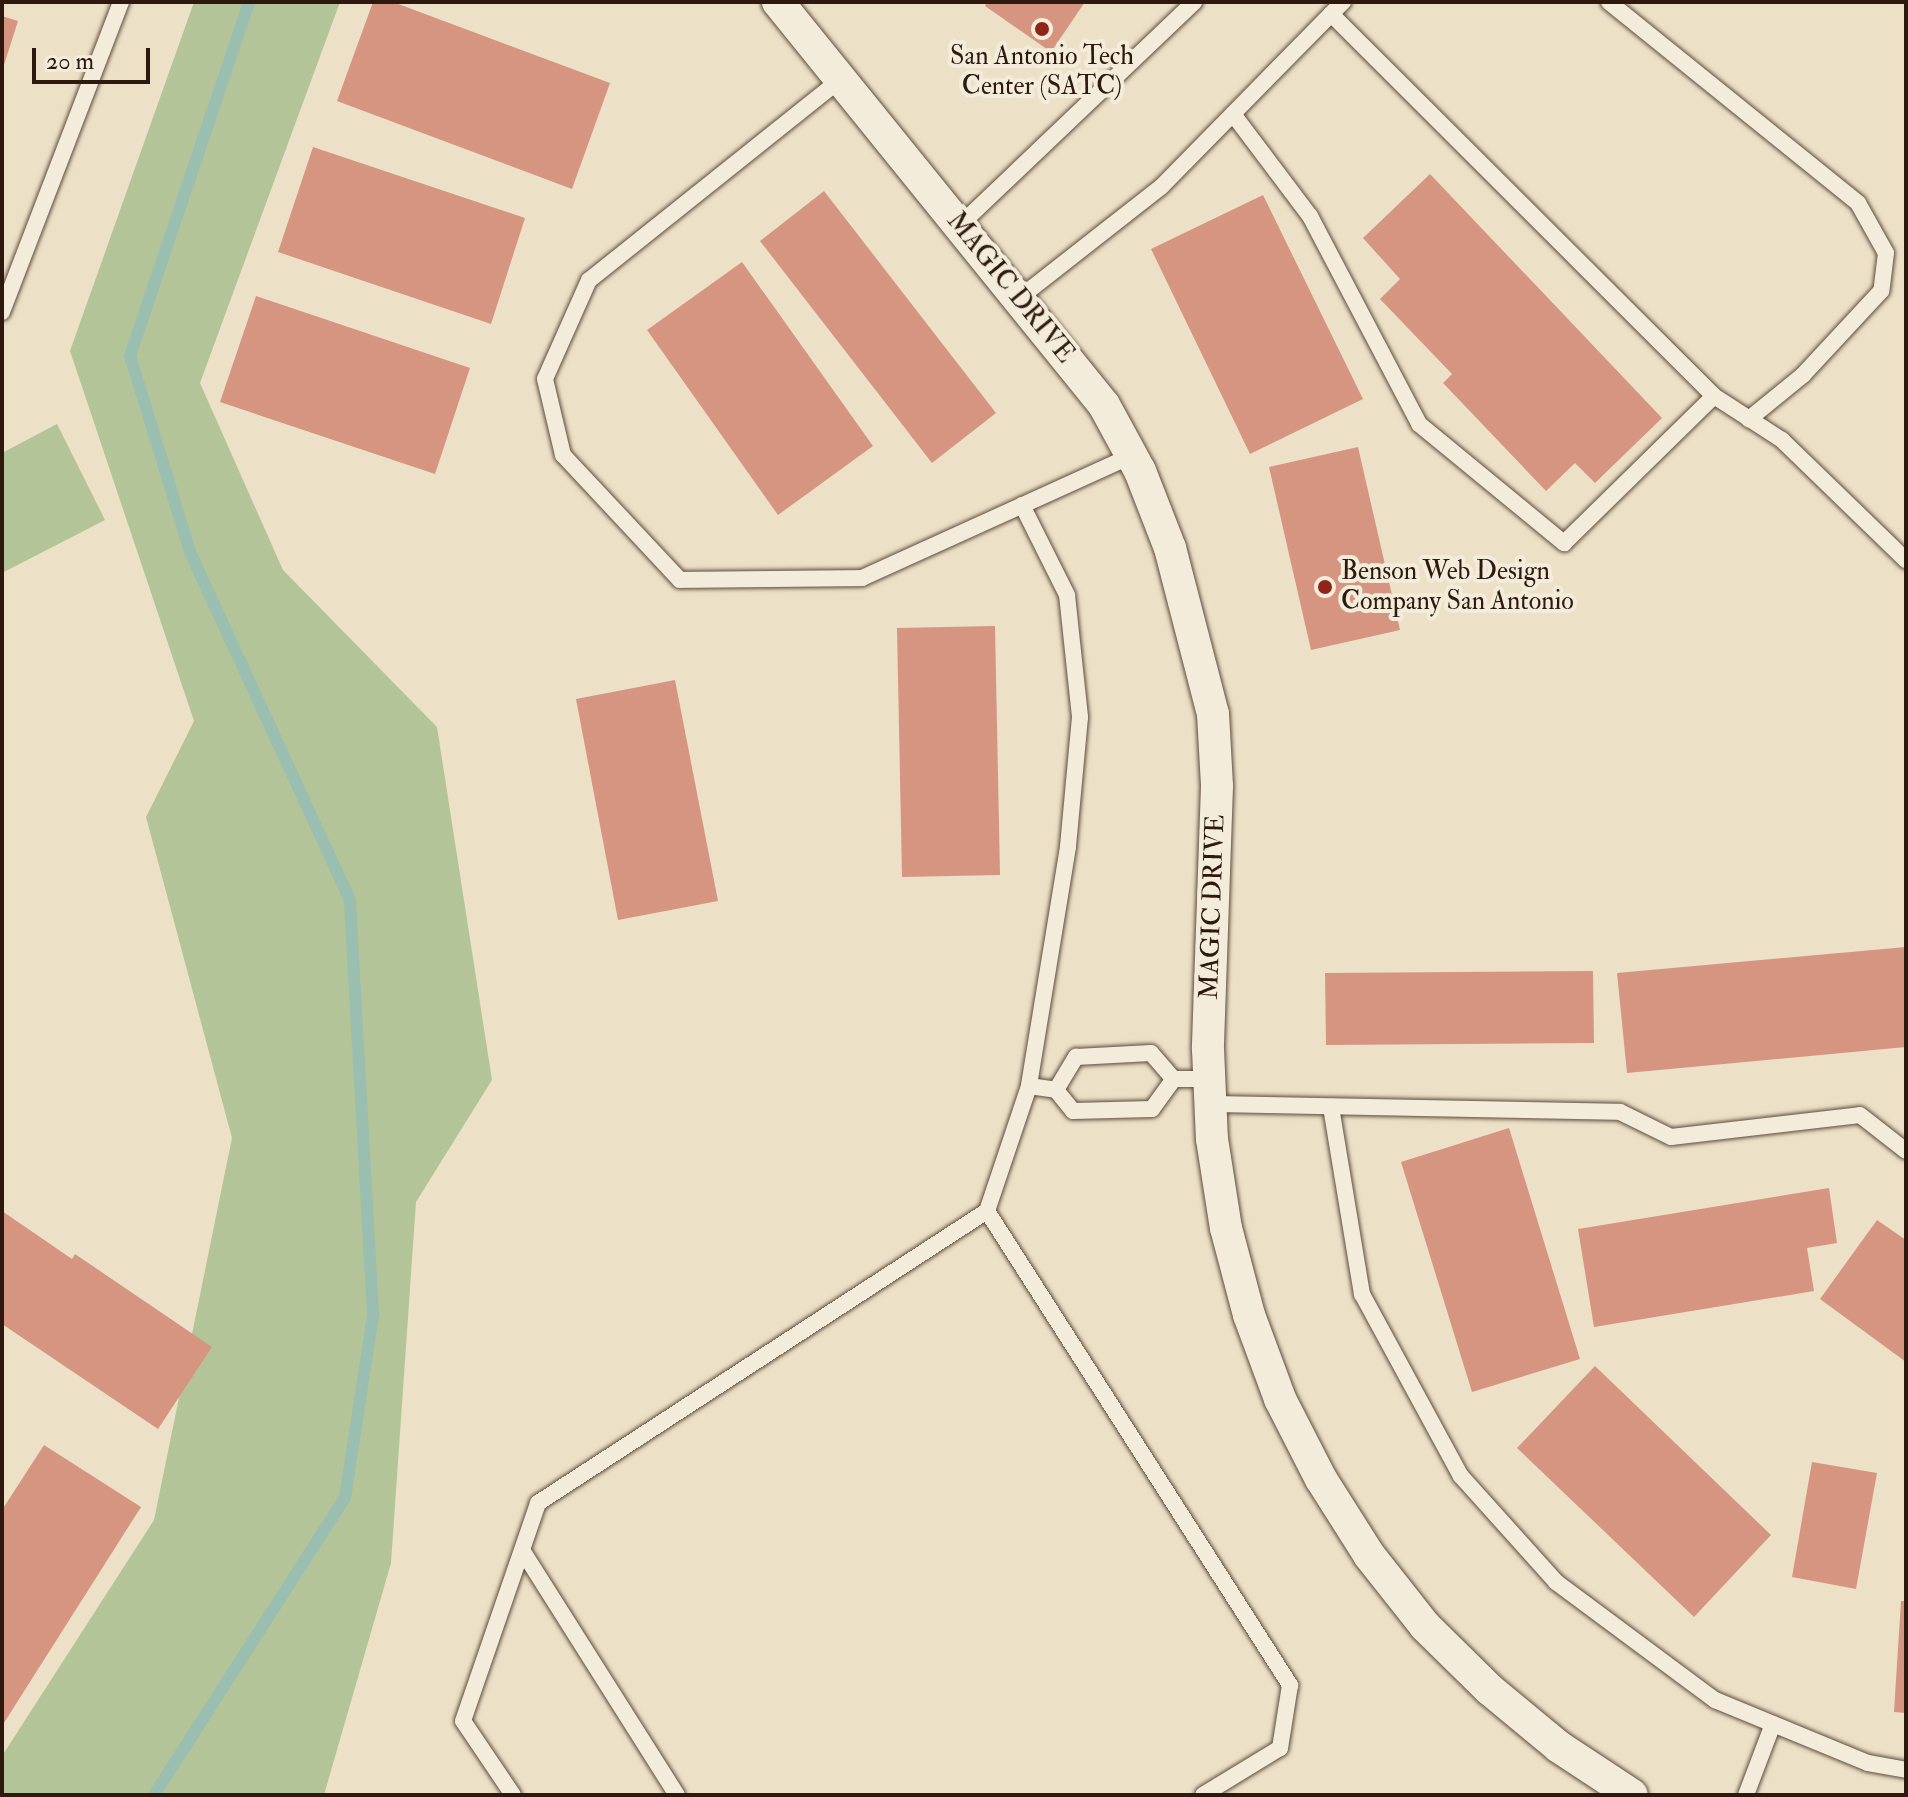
<!DOCTYPE html>
<style>
body{margin:0}
#map{position:relative;width:1908px;height:1797px;overflow:hidden;background:#ece1c7;font-family:"IM FELL Double Pica",serif}
div>[style]{position:absolute}
.green>*{inset:0;background:#b3c499}
.stream>*{height:12px;margin:-6px;padding:0 6px;transform-origin:6px;border-radius:6px;background:#9abeaf}
.building>*{inset:0;background:#d59580}
.roads{filter:drop-shadow(0 0 2px #5d4b3c) drop-shadow(0 0 2px #5d4b3c)}
.service>*{height:16px;margin:-8px;padding:0 8px;transform-origin:8px;border-radius:8px;background:#f3ecdb}
.minor>*{height:32px;margin:-16px;padding:0 16px;transform-origin:16px;border-radius:16px;background:#f3ecdb}
.dots>*{width:22px;height:22px;translate:-50% -50%;box-sizing:border-box;border:4px solid #f3ecdb;border-radius:50%}
span{translate:-50% -50%;white-space:nowrap;text-align:center;line-height:1.15;-webkit-text-stroke:8px #f3ecdb;paint-order:stroke}
.poi-label{font-size:26px;color:#2d190d}
.left{translate:0 -50%;text-align:left}
.street-label{font-size:26px;color:#2d190d}
.frame{position:absolute;inset:0;border:4px solid #2d190d;pointer-events:none}
.scale{position:absolute;left:32px;top:48px;width:118px;height:36px;box-sizing:border-box;border:4px solid #2d190d;border-top:0;padding-left:10px;font-size:24px;line-height:28px;white-space:nowrap;color:#2d190d;-webkit-text-stroke:6px #f3ecdb;paint-order:stroke}
</style>
<div id="map">
<div class="green">
<div style="clip-path:polygon(194px 2px,340px 2px,200px 383px,283px 570px,437px 727px,492px 1080px,416px 1202px,391px 1563px,324px 1795px,2px 1795px,2px 1756px,154px 1520px,232px 1138px,146px 817px,194px 721px,70px 351px)"></div>
<div style="clip-path:polygon(57px 424px,105px 520px,2px 573px,2px 453px)"></div>
</div>
<div class="stream">
<div style="left:154px;top:1795px;width:353px;rotate:-57.3deg"></div>
<div style="left:345px;top:1498px;width:186px;rotate:-81.3deg"></div>
<div style="left:373px;top:1314px;width:415px;rotate:-93.2deg"></div>
<div style="left:350px;top:900px;width:380px;rotate:-114.7deg"></div>
<div style="left:191px;top:555px;width:208px;rotate:-107deg"></div>
<div style="left:130px;top:356px;width:373px;rotate:-71.4deg"></div>
</div>
<div class="building">
<div style="clip-path:polygon(373px 2px,393px 2px,610px 83px,572px 189px,337px 101px)"></div>
<div style="clip-path:polygon(987px 2px,1085px 2px,1051px 52px,985px 6px)"></div>
<div style="clip-path:polygon(2px 16px,18px 21px,3px 68px,2px 68px)"></div>
<div style="clip-path:polygon(313px 147px,525px 218px,491px 324px,278px 252px)"></div>
<div style="clip-path:polygon(1430px 174px,1662px 418px,1595px 483px,1575px 463px,1546px 491px,1443px 383px,1452px 374px,1380px 299px,1400px 279px,1363px 238px)"></div>
<div style="clip-path:polygon(824px 191px,996px 413px,932px 463px,760px 241px)"></div>
<div style="clip-path:polygon(1263px 195px,1363px 399px,1250px 454px,1151px 249px)"></div>
<div style="clip-path:polygon(742px 262px,873px 446px,778px 515px,647px 330px)"></div>
<div style="clip-path:polygon(256px 296px,470px 368px,435px 474px,220px 402px)"></div>
<div style="clip-path:polygon(1358px 447px,1400px 630px,1311px 650px,1269px 467px)"></div>
<div style="clip-path:polygon(995px 626px,1000px 875px,902px 877px,897px 628px)"></div>
<div style="clip-path:polygon(675px 680px,718px 901px,618px 920px,576px 699px)"></div>
<div style="clip-path:polygon(1906px 947px,1906px 1047px,1627px 1073px,1617px 973px)"></div>
<div style="clip-path:polygon(1593px 971px,1594px 1043px,1326px 1045px,1325px 973px)"></div>
<div style="clip-path:polygon(1509px 1128px,1580px 1359px,1472px 1392px,1401px 1162px)"></div>
<div style="clip-path:polygon(1829px 1188px,1837px 1243px,1807px 1248px,1814px 1291px,1594px 1327px,1578px 1229px)"></div>
<div style="clip-path:polygon(2px 1211px,72px 1259px,75px 1254px,212px 1347px,158px 1429px,2px 1324px)"></div>
<div style="clip-path:polygon(1877px 1220px,1906px 1240px,1906px 1362px,1820px 1299px)"></div>
<div style="clip-path:polygon(1595px 1366px,1771px 1535px,1694px 1617px,1517px 1448px)"></div>
<div style="clip-path:polygon(44px 1445px,141px 1507px,2px 1726px,2px 1510px)"></div>
<div style="clip-path:polygon(1812px 1462px,1877px 1473px,1856px 1589px,1792px 1577px)"></div>
<div style="clip-path:polygon(1901px 1601px,1906px 1601px,1906px 1713px,1894px 1712px)"></div>
</div>
<div class="roads">
<div class="service">
<div style="left:1609px;top:2px;width:320px;rotate:38.9deg"></div>
<div style="left:1858px;top:203px;width:57px;rotate:60.8deg"></div>
<div style="left:1886px;top:253px;width:38px;rotate:97deg"></div>
<div style="left:1881px;top:291px;width:115px;rotate:132.9deg"></div>
<div style="left:1803px;top:375px;width:70px;rotate:140.8deg"></div>
<div style="left:841px;top:79px;width:322px;rotate:141.4deg"></div>
<div style="left:589px;top:280px;width:108px;rotate:114deg"></div>
<div style="left:545px;top:379px;width:78px;rotate:76.7deg"></div>
<div style="left:563px;top:455px;width:171px;rotate:46.9deg"></div>
<div style="left:680px;top:580px;width:182px;rotate:-0.6deg"></div>
<div style="left:862px;top:578px;width:295px;rotate:-24.4deg"></div>
<div style="left:1233px;top:114px;width:128px;rotate:53deg"></div>
<div style="left:1310px;top:216px;width:235px;rotate:62.3deg"></div>
<div style="left:1419px;top:424px;width:188px;rotate:39.4deg"></div>
<div style="left:1564px;top:543px;width:210px;rotate:-44.4deg"></div>
<div style="left:1714px;top:396px;width:541px;rotate:-135.07deg"></div>
<div style="left:959px;top:226px;width:325px;rotate:-43.6deg"></div>
<div style="left:1018px;top:299px;width:182px;rotate:-38.1deg"></div>
<div style="left:1161px;top:187px;width:260px;rotate:-45.5deg"></div>
<div style="left:2px;top:312px;width:332px;rotate:-69deg"></div>
<div style="left:1714px;top:396px;width:81px;rotate:32.9deg"></div>
<div style="left:1782px;top:440px;width:173px;rotate:44.1deg"></div>
<div style="left:1022px;top:505px;width:101px;rotate:63.4deg"></div>
<div style="left:1067px;top:595px;width:123px;rotate:83.9deg"></div>
<div style="left:1080px;top:717px;width:131px;rotate:95.3deg"></div>
<div style="left:1068px;top:847px;width:242px;rotate:99.3deg"></div>
<div style="left:1056px;top:1090px;width:39px;rotate:-59deg"></div>
<div style="left:1076px;top:1057px;width:75px;rotate:-3.1deg"></div>
<div style="left:1151px;top:1053px;width:35px;rotate:49deg"></div>
<div style="left:1174px;top:1079px;width:35px"></div>
<div style="left:1210px;top:1104px;width:410px;rotate:1.1deg"></div>
<div style="left:1620px;top:1112px;width:57px;rotate:26.1deg"></div>
<div style="left:1671px;top:1137px;width:190px;rotate:-6.6deg"></div>
<div style="left:1860px;top:1115px;width:58px;rotate:38deg"></div>
<div style="left:1331px;top:1107px;width:190px;rotate:80.6deg"></div>
<div style="left:1362px;top:1294px;width:207px;rotate:61.5deg"></div>
<div style="left:1461px;top:1476px;width:142px;rotate:48.1deg"></div>
<div style="left:1556px;top:1582px;width:198px;rotate:36.6deg"></div>
<div style="left:1715px;top:1700px;width:165px;rotate:22.4deg"></div>
<div style="left:1868px;top:1763px;width:39px;rotate:10deg"></div>
<div style="left:987px;top:1211px;width:563px;rotate:57.41deg"></div>
<div style="left:1290px;top:1685px;width:64px;rotate:99deg"></div>
<div style="left:1280px;top:1748px;width:90px;rotate:148.6deg"></div>
<div style="left:522px;top:1550px;width:290px;rotate:57.7deg"></div>
<div style="left:513px;top:1795px;width:89px;rotate:-124deg"></div>
<div style="left:463px;top:1721px;width:231px;rotate:-71deg"></div>
<div style="left:538px;top:1503px;width:536px;rotate:-33.04deg"></div>
<div style="left:987px;top:1211px;width:132px;rotate:-71.4deg"></div>
<div style="left:1029px;top:1086px;width:27px;rotate:8deg"></div>
<div style="left:1056px;top:1090px;width:27px;rotate:51deg"></div>
<div style="left:1073px;top:1111px;width:79px;rotate:-1.5deg"></div>
<div style="left:1152px;top:1109px;width:37px;rotate:-54deg"></div>
<div style="left:1746px;top:1795px;width:76px;rotate:-69.2deg"></div>
</div>
<div class="minor">
<div style="left:778px;top:2px;width:518px;rotate:51.03deg"></div>
<div style="left:1104px;top:405px;width:75px;rotate:61.4deg"></div>
<div style="left:1140px;top:471px;width:83px;rotate:68.7deg"></div>
<div style="left:1170px;top:548px;width:171px;rotate:75.5deg"></div>
<div style="left:1213px;top:714px;width:72px;rotate:86.8deg"></div>
<div style="left:1217px;top:786px;width:263px;rotate:92deg"></div>
<div style="left:1208px;top:1049px;width:90px;rotate:87.5deg"></div>
<div style="left:1212px;top:1139px;width:90px;rotate:81.1deg"></div>
<div style="left:1226px;top:1228px;width:90px;rotate:75.2deg"></div>
<div style="left:1249px;top:1315px;width:90px;rotate:69.7deg"></div>
<div style="left:1280px;top:1399px;width:90px;rotate:62.9deg"></div>
<div style="left:1321px;top:1479px;width:90px;rotate:57.7deg"></div>
<div style="left:1369px;top:1555px;width:90px;rotate:51.7deg"></div>
<div style="left:1425px;top:1626px;width:90px;rotate:44.5deg"></div>
<div style="left:1489px;top:1689px;width:91px;rotate:39.6deg"></div>
<div style="left:1559px;top:1747px;width:87px;rotate:33.3deg"></div>
</div>
</div>
<div class="dots">
<div style="left:1042px;top:29px;background:#8f2418"></div>
<div style="left:1325px;top:587px;background:#8f2418"></div>
</div>
<div class="poi-label">
<span style="left:1042px;top:72px">San Antonio Tech<br>Center (SATC)</span>
<span class="left" style="left:1341px;top:587px">Benson Web Design<br>Company San Antonio</span>
</div>
<div class="street-label">
<span style="left:1010px;top:288px;rotate:51deg">MAGIC DRIVE</span>
<span style="left:1213px;top:907px;rotate:-88deg">MAGIC DRIVE</span>
</div>
<div class="frame"></div>
<div class="scale">20 m</div>
</div>
